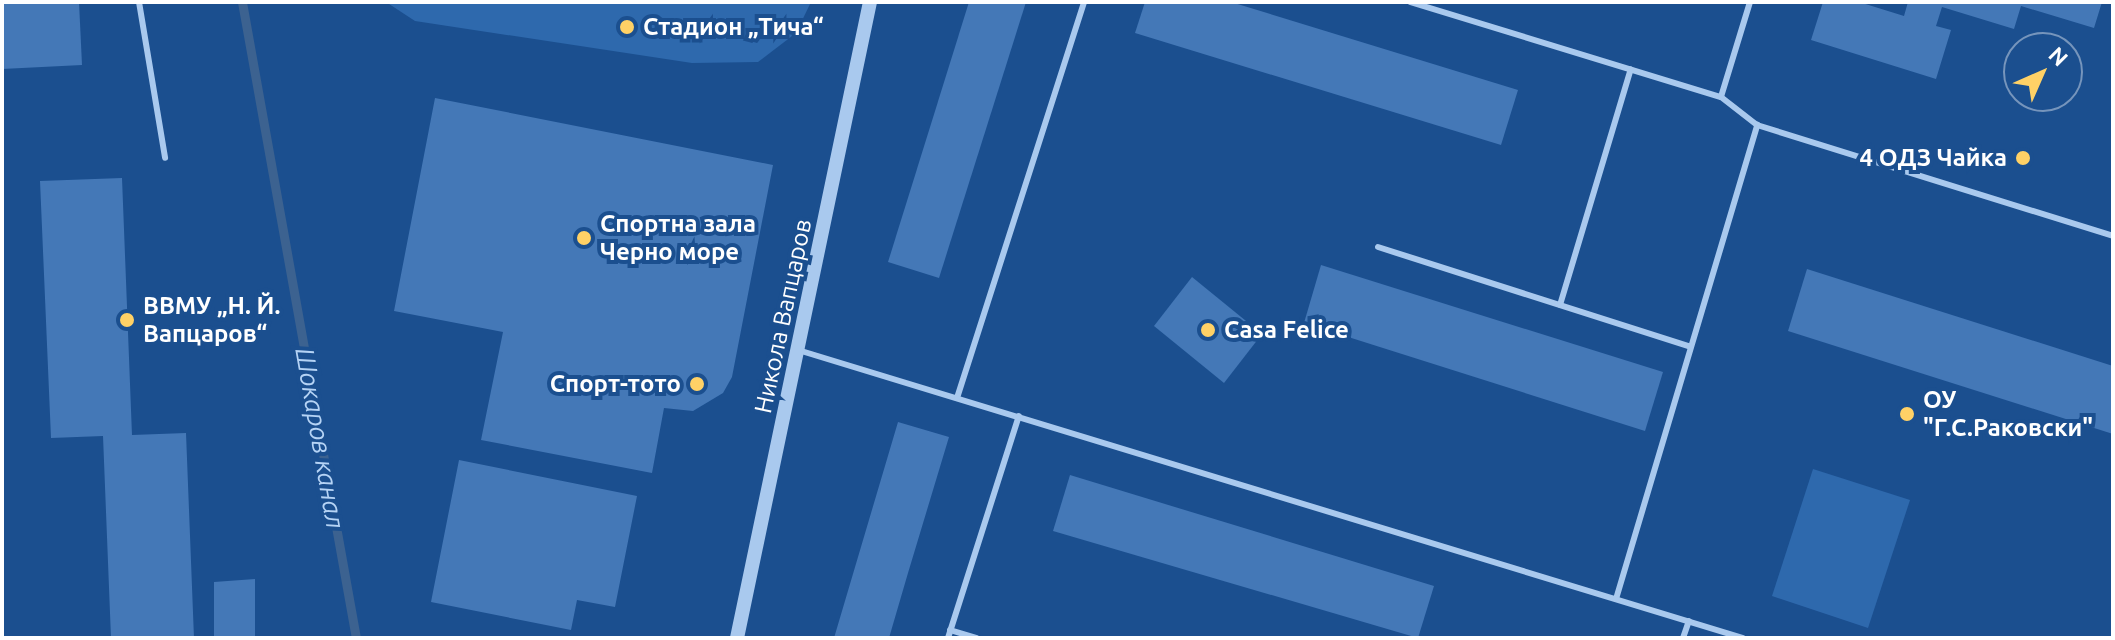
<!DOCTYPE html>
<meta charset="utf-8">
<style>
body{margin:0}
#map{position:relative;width:2115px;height:640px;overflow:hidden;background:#1b4f8f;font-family:Ubuntu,sans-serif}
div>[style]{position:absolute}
.green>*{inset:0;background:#2e69ad}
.stream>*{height:9px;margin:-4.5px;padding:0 4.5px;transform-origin:4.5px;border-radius:4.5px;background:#3c6290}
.building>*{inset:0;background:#4478b7}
.service>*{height:6px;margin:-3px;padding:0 3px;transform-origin:3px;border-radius:3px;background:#a9c9ee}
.tertiary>*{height:14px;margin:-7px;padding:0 7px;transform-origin:7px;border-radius:7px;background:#a9c9ee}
.dots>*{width:22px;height:22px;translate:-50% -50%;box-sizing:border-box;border:4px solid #1b4f8f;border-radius:50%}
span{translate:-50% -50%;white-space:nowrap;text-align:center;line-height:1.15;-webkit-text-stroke:8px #1b4f8f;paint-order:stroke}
.poi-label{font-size:24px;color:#fff;font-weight:700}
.left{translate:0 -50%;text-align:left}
.right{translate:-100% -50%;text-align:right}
.street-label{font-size:24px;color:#fff}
.water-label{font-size:26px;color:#b5d3f5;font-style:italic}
.frame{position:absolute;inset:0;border:4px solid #fff;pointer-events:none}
.north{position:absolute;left:2003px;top:32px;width:80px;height:80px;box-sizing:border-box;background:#1b4f8f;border:2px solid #7695bc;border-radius:50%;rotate:45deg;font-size:22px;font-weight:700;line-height:32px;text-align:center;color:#fff}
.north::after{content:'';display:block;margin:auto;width:28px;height:36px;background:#ffd166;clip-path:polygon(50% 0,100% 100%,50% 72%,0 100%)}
</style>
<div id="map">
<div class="green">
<div style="clip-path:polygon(386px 2px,811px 2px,796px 33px,758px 62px,692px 63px,415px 21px)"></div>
<div style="clip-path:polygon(1813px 469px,1910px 500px,1868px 628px,1772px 596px)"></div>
</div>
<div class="stream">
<div style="left:242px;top:2px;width:646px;rotate:79.84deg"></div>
</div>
<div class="building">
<div style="clip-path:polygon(2px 2px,79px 2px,82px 65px,2px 69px)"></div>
<div style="clip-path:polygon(969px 2px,1026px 2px,939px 278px,888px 262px)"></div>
<div style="clip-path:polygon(1145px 2px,1231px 2px,1518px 90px,1501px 145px,1135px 33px)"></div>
<div style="clip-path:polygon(1823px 2px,1859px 2px,1904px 16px,1908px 2px,2102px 2px,2094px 28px,2021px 6px,2014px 29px,1942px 7px,1936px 26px,1951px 30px,1936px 79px,1811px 40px)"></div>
<div style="clip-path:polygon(435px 98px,773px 165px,732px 377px,723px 393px,693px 411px,664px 408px,652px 473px,481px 440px,503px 332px,394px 311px)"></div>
<div style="clip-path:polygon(122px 178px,132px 435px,186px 433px,194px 638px,111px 638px,103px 436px,51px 438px,40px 181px)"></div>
<div style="clip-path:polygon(1321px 265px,1663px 372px,1645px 431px,1304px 323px)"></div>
<div style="clip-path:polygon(1807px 269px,2113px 366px,2113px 434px,1788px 331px)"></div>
<div style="clip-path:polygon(1192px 277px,1262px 334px,1224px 383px,1154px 326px)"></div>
<div style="clip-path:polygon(898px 422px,949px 437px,908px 573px,889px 638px,834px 638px)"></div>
<div style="clip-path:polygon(459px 460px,637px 496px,615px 607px,577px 600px,571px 630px,431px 602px)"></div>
<div style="clip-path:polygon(1070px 475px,1434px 586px,1418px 638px,1053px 531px)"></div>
<div style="clip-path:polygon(255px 579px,255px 638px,214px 638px,214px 582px)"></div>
</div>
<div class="service">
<div style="left:139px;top:2px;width:158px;rotate:80.5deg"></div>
<div style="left:1410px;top:2px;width:325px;rotate:17deg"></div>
<div style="left:1750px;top:2px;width:99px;rotate:107deg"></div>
<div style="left:1721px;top:97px;width:46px;rotate:37.9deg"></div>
<div style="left:1757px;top:125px;width:373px;rotate:17.3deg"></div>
<div style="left:1378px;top:247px;width:326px;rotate:17.7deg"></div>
<div style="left:1560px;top:305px;width:246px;rotate:-73.3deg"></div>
<div style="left:798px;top:350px;width:988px;rotate:16.95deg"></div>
<div style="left:957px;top:398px;width:416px;rotate:-72.2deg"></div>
<div style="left:1616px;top:599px;width:495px;rotate:-73.4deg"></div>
<div style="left:950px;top:630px;width:28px;rotate:17deg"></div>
<div style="left:948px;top:638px;width:233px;rotate:-72.3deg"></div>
<div style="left:1683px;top:638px;width:18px;rotate:-71deg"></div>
</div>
<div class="tertiary">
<div style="left:737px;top:638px;width:650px;rotate:-78.19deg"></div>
</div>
<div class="dots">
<div style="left:627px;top:27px;background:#ffd166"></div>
<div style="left:2023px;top:158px;background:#ffd166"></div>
<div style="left:584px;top:238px;background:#ffd166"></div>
<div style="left:127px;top:320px;background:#ffd166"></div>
<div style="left:1208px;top:330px;background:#ffd166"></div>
<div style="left:697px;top:384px;background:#ffd166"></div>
<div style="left:1907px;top:414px;background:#ffd166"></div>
</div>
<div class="poi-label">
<span class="left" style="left:643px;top:27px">Стадион „Тича“</span>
<span class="right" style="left:2007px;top:158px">4 ОДЗ Чайка</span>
<span class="left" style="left:600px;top:238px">Спортна зала<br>Черно море</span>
<span class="left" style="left:143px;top:320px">ВВМУ „Н. Й.<br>Вапцаров“</span>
<span class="left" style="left:1224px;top:330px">Casa Felice</span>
<span class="right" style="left:681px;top:384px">Спорт-тото</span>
<span class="left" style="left:1923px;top:414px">ОУ<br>"Г.С.Раковски"</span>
</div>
<div class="street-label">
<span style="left:783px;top:316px;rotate:-78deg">Никола Вапцаров</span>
</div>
<div class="water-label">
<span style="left:320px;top:438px;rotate:80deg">Шокаров канал</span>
</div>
<div class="frame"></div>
<div class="north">N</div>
</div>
